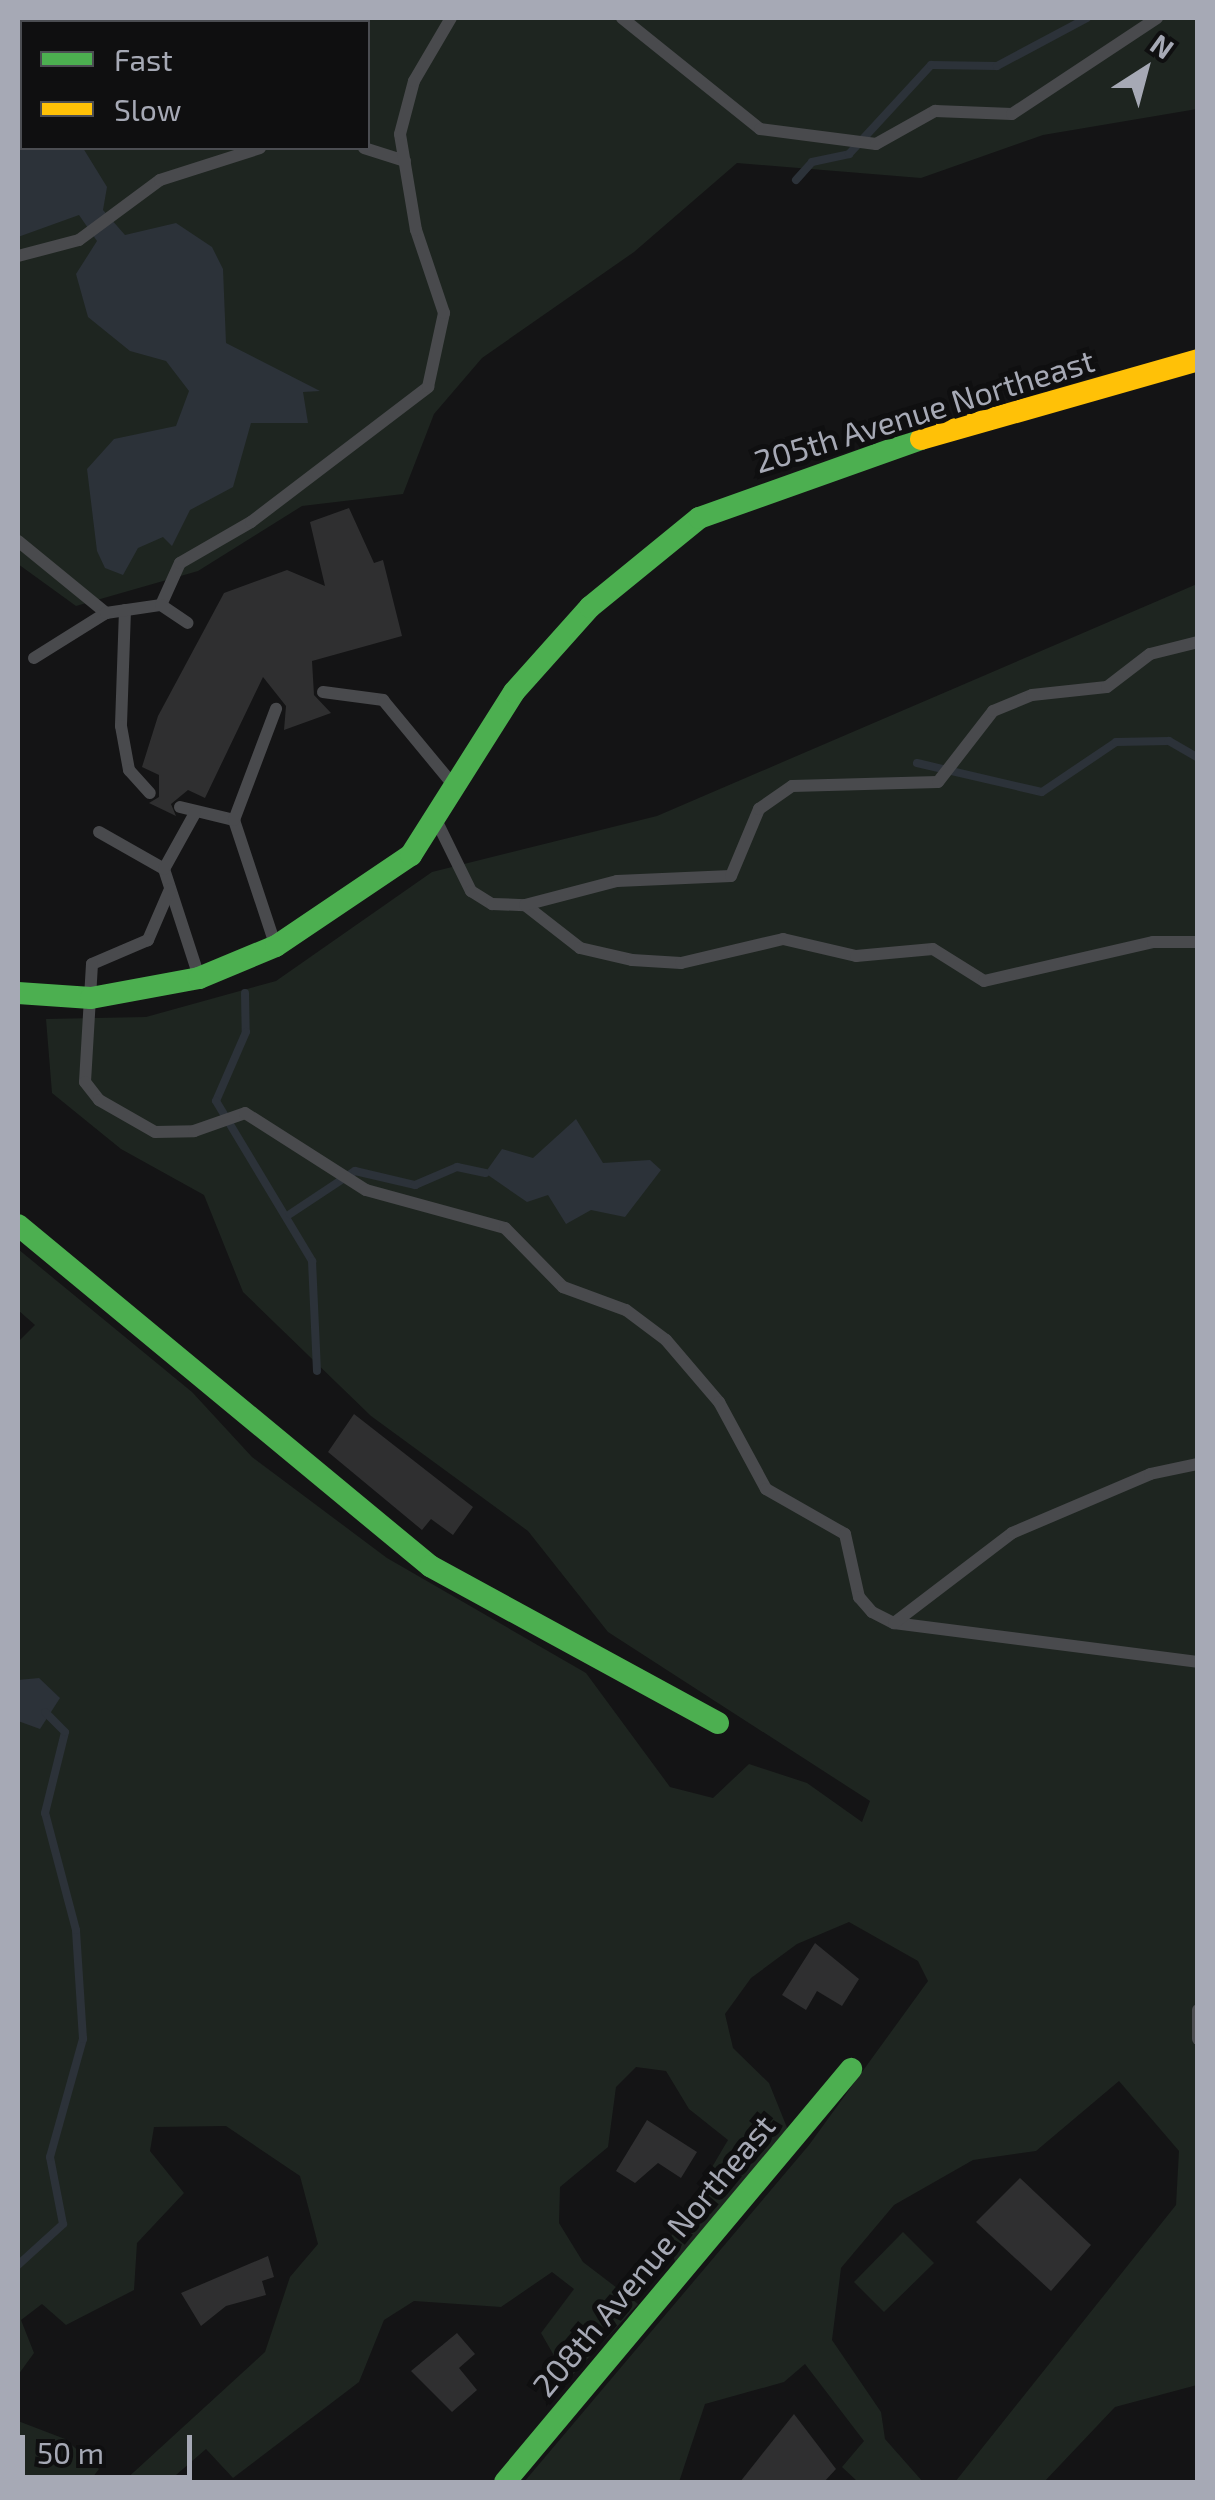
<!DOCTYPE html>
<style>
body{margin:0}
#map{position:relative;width:1215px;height:2500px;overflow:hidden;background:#141415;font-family:"Exo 2",sans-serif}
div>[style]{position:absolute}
.green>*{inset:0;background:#1e2520}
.water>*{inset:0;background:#2c3239}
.stream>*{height:8px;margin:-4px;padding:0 4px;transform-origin:4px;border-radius:4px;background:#2c3239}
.building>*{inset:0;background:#2f2f30}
.lane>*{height:12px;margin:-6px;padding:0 6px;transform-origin:6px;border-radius:6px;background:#494a4d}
.fast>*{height:22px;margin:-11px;padding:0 11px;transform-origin:11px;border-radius:11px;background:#4caf50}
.slow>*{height:22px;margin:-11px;padding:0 11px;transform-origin:11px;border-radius:11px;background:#ffc107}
span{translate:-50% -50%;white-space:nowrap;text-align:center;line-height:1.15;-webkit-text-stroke:10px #0f0f10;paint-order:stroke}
.street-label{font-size:32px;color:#a6a9b5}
.frame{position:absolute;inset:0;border:20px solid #a6a9b5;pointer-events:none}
.legend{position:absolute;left:20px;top:20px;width:350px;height:130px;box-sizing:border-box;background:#0f0f10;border:2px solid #4b4d52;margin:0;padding:12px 18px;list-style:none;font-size:30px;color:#a6a9b5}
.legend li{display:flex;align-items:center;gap:20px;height:50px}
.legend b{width:50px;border:2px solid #4b4d52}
.north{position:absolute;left:1095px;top:20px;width:100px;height:100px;-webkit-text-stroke:8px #0f0f10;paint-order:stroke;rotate:36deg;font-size:28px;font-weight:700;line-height:40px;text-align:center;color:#a6a9b5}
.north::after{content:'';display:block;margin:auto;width:35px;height:45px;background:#a6a9b5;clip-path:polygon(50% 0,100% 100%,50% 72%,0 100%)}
.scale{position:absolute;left:20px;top:2435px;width:172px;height:45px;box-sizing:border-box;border:5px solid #a6a9b5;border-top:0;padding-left:12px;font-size:30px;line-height:35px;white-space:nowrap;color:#a6a9b5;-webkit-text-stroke:8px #0f0f10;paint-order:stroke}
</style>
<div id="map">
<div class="green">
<div style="clip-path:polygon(evenodd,18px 18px,1197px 18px,1197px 109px,1043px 135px,921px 178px,737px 163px,634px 252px,482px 358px,434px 414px,403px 494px,302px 506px,198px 571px,76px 606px,18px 564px,18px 18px,22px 22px,368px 22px,368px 148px,22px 148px,22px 22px)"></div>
<div style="clip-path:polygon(1197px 584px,1197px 2385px,1115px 2407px,1044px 2482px,955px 2482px,1176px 2205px,1179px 2151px,1119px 2081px,1036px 2151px,973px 2160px,894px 2205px,841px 2268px,832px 2340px,881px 2412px,885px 2439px,923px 2482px,858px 2482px,842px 2467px,864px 2441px,805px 2364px,784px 2382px,705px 2404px,679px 2482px,524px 2482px,809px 2145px,928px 1981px,918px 1961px,849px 1922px,797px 1944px,751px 1978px,725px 2014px,733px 2048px,769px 2083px,788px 2130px,675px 2262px,669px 2240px,728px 2140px,689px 2109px,666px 2071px,636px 2067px,616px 2087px,608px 2147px,560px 2187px,559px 2223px,583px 2262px,638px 2304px,568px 2380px,541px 2333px,574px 2289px,552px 2272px,501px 2307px,414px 2301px,384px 2320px,359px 2382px,233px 2478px,206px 2449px,168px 2482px,123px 2482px,265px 2352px,290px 2277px,318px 2244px,300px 2176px,226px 2126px,154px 2127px,150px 2151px,184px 2193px,137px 2243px,134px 2290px,66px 2325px,42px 2304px,21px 2320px,34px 2353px,18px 2375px,18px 1342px,35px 1325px,18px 1310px,18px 1249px,192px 1392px,252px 1457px,387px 1558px,586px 1673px,670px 1787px,713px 1798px,749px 1764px,807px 1783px,862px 1822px,870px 1801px,608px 1632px,528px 1531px,371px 1416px,243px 1292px,204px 1195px,121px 1149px,52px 1093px,46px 1019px,146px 1017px,276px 981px,432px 872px,657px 816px)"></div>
<div style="clip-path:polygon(903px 2232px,934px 2263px,884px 2312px,854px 2282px)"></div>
<div style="clip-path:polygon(18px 2421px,65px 2439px,99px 2469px,89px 2482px,18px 2482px)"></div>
</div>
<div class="water">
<div style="clip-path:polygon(18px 18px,184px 18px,22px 22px,22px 148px,83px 148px,107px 187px,103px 210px,125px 235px,176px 223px,212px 247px,223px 269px,226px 343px,320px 391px,303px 392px,308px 423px,251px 423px,233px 487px,190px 510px,172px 546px,163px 537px,138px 548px,123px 575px,105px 568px,97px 551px,87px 469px,114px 439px,176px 426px,189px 391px,166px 361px,130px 351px,88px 317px,76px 274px,97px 241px,79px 215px,18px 237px)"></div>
<div style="clip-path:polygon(576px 1119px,603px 1163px,650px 1160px,661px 1170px,625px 1217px,591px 1210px,566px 1224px,548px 1195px,527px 1202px,485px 1173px,502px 1149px,533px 1158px)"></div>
<div style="clip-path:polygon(39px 1678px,60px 1698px,40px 1729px,18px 1721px,18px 1680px)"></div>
</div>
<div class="stream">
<div style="left:796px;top:180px;width:24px;rotate:-48deg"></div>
<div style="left:812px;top:162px;width:38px;rotate:-12deg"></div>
<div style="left:849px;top:154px;width:121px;rotate:-47.3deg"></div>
<div style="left:931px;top:65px;width:66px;rotate:0.9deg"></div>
<div style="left:997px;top:66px;width:102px;rotate:-28.1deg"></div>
<div style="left:917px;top:763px;width:128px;rotate:13.1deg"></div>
<div style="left:1042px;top:792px;width:89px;rotate:-34deg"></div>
<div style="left:1116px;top:742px;width:53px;rotate:-1.1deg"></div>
<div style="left:1169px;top:741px;width:34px;rotate:30deg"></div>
<div style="left:245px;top:993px;width:39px;rotate:89deg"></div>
<div style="left:246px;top:1032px;width:75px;rotate:113.5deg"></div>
<div style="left:216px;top:1101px;width:187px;rotate:59deg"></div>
<div style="left:312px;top:1261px;width:110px;rotate:87.4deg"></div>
<div style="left:290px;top:1214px;width:78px;rotate:-33.5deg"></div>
<div style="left:355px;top:1171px;width:62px;rotate:13.1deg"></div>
<div style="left:415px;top:1185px;width:46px;rotate:-23.2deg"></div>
<div style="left:457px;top:1167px;width:29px;rotate:12deg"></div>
<div style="left:18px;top:2265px;width:61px;rotate:-42.3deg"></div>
<div style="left:63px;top:2224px;width:68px;rotate:-101deg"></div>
<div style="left:50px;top:2157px;width:123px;rotate:-74.4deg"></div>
<div style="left:83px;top:2039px;width:109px;rotate:-93.7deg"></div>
<div style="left:76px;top:1930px;width:121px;rotate:-104.8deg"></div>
<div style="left:45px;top:1813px;width:83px;rotate:-76.1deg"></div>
<div style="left:65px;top:1732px;width:28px;rotate:-135deg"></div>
</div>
<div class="building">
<div style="clip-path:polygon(349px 508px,374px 563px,383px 560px,402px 636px,312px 661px,314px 695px,331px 713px,284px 730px,286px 706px,263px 677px,205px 798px,188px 790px,171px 804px,176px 816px,149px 803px,159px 797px,159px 775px,142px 767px,158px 716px,224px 593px,287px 570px,325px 586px,310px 522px)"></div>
<div style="clip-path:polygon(354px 1414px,473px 1507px,453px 1535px,431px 1519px,422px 1530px,328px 1452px)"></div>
<div style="clip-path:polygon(815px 1943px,859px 1979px,842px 2006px,817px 1991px,806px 2010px,782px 1995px)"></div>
<div style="clip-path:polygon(647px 2120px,697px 2152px,681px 2178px,658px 2163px,635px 2183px,616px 2171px)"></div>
<div style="clip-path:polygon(1020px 2178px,1091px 2245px,1051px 2291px,976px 2222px)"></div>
<div style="clip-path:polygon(268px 2256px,274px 2277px,262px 2281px,266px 2295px,226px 2306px,201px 2326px,181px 2293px)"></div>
<div style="clip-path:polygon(457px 2333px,475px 2354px,459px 2368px,477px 2390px,452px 2412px,411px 2371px)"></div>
<div style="clip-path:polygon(794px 2414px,836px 2469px,824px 2482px,740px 2482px)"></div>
</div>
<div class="lane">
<div style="left:622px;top:18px;width:177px;rotate:38.8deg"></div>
<div style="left:760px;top:129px;width:117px;rotate:7.4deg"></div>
<div style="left:876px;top:144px;width:68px;rotate:-29.2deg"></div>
<div style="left:935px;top:111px;width:77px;rotate:2.2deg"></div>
<div style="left:1012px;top:114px;width:174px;rotate:-33.5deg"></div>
<div style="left:364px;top:148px;width:43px;rotate:17.6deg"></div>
<div style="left:18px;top:256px;width:63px;rotate:-14.7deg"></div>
<div style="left:79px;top:240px;width:101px;rotate:-36.5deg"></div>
<div style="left:160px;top:180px;width:105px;rotate:-17.7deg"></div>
<div style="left:18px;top:541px;width:114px;rotate:39.3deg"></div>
<div style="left:161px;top:605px;width:46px;rotate:-65.7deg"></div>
<div style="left:180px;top:563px;width:82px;rotate:-30deg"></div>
<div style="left:251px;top:522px;width:223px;rotate:-37.3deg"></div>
<div style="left:428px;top:387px;width:76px;rotate:-77.8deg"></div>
<div style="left:444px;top:313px;width:88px;rotate:-108.6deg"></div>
<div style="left:416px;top:230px;width:97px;rotate:-99.5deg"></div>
<div style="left:400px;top:134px;width:55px;rotate:-75.2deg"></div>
<div style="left:414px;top:81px;width:73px;rotate:-59.6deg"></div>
<div style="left:125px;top:610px;width:116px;rotate:92deg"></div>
<div style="left:121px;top:726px;width:45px;rotate:79.7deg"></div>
<div style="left:129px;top:770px;width:31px;rotate:48deg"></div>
<div style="left:34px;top:658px;width:85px;rotate:-32deg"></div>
<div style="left:106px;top:613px;width:56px;rotate:-8.3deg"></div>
<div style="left:161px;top:605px;width:32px;rotate:34deg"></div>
<div style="left:323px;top:692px;width:61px;rotate:7.6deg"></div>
<div style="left:383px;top:700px;width:105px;rotate:50.4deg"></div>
<div style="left:180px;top:807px;width:56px;rotate:13.5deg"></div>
<div style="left:438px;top:824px;width:75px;rotate:63.8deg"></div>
<div style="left:471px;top:891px;width:25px;rotate:32deg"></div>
<div style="left:492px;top:904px;width:33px;rotate:2deg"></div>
<div style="left:525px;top:905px;width:70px;rotate:38deg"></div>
<div style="left:580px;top:948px;width:53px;rotate:13deg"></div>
<div style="left:632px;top:960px;width:49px;rotate:3.5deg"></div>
<div style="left:681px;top:963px;width:105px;rotate:-13.2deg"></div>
<div style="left:783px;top:939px;width:75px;rotate:13.1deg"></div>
<div style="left:856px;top:956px;width:77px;rotate:-5.2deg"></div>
<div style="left:933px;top:949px;width:60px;rotate:32.1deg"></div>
<div style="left:984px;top:981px;width:173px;rotate:-13deg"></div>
<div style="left:1153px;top:942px;width:45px"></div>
<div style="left:99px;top:832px;width:75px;rotate:29.6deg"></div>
<div style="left:164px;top:869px;width:114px;rotate:72deg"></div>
<div style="left:164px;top:869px;width:64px;rotate:-61deg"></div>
<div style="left:170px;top:889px;width:56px;rotate:113.3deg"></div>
<div style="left:148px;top:940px;width:61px;rotate:156.8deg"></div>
<div style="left:92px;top:964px;width:118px;rotate:93.4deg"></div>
<div style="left:85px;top:1082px;width:23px;rotate:52deg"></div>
<div style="left:99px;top:1100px;width:64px;rotate:29.7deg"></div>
<div style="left:155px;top:1132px;width:39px;rotate:-1deg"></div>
<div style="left:194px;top:1131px;width:54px;rotate:-19.4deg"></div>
<div style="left:245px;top:1113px;width:143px;rotate:32.5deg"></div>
<div style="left:366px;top:1190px;width:144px;rotate:15.3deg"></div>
<div style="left:505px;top:1228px;width:83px;rotate:45.5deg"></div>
<div style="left:563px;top:1287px;width:67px;rotate:20.1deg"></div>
<div style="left:626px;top:1310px;width:50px;rotate:36.9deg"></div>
<div style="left:666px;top:1340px;width:82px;rotate:49.5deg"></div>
<div style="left:719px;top:1402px;width:99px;rotate:61.6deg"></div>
<div style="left:766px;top:1489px;width:91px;rotate:29.7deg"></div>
<div style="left:845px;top:1534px;width:65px;rotate:77.5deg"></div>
<div style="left:859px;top:1597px;width:20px;rotate:49deg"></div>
<div style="left:872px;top:1612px;width:25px;rotate:27deg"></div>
<div style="left:894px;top:1623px;width:306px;rotate:7.3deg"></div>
<div style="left:525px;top:905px;width:95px;rotate:-14.6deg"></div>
<div style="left:617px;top:881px;width:114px;rotate:-2.5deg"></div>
<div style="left:731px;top:876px;width:73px;rotate:-67.3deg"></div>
<div style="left:759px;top:809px;width:40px;rotate:-34.9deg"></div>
<div style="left:792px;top:786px;width:146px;rotate:-1.6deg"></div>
<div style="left:938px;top:782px;width:90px;rotate:-52.2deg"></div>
<div style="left:993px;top:711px;width:42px;rotate:-22.3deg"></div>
<div style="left:1032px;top:695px;width:75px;rotate:-6.1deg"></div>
<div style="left:1107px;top:687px;width:54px;rotate:-37.5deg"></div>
<div style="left:1150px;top:654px;width:49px;rotate:-14deg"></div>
<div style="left:275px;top:944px;width:131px;rotate:-108.3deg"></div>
<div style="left:234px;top:820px;width:119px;rotate:-69.3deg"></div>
<div style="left:894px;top:1623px;width:148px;rotate:-37.3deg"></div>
<div style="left:1012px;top:1533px;width:150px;rotate:-23.1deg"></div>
<div style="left:1150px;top:1474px;width:49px;rotate:-11.8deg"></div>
<div style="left:1198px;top:2010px;width:29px;rotate:90deg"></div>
</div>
<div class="fast">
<div style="left:18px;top:993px;width:73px;rotate:3.9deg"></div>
<div style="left:91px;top:998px;width:110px;rotate:-10.5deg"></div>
<div style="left:199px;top:978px;width:83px;rotate:-22.6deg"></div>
<div style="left:276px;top:946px;width:163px;rotate:-34deg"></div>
<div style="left:411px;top:855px;width:193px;rotate:-57.7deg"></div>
<div style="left:514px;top:692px;width:114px;rotate:-48.2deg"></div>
<div style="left:590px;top:607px;width:141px;rotate:-39.2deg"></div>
<div style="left:699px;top:518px;width:236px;rotate:-19.6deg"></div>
<div style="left:18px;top:1225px;width:535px;rotate:39.61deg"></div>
<div style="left:430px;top:1566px;width:328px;rotate:28.6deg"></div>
<div style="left:505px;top:2482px;width:539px;rotate:-50.04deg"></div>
</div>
<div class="slow">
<div style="left:921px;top:439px;width:288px;rotate:-15.9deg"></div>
</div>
<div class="street-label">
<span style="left:924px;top:410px;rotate:-17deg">205th Avenue Northeast</span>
<span style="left:653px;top:2255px;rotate:-50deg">208th Avenue Northeast</span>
</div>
<div class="frame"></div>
<ul class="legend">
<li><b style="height:12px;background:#4caf50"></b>Fast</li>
<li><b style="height:12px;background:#ffc107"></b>Slow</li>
</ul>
<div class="north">N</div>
<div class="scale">50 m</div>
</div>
